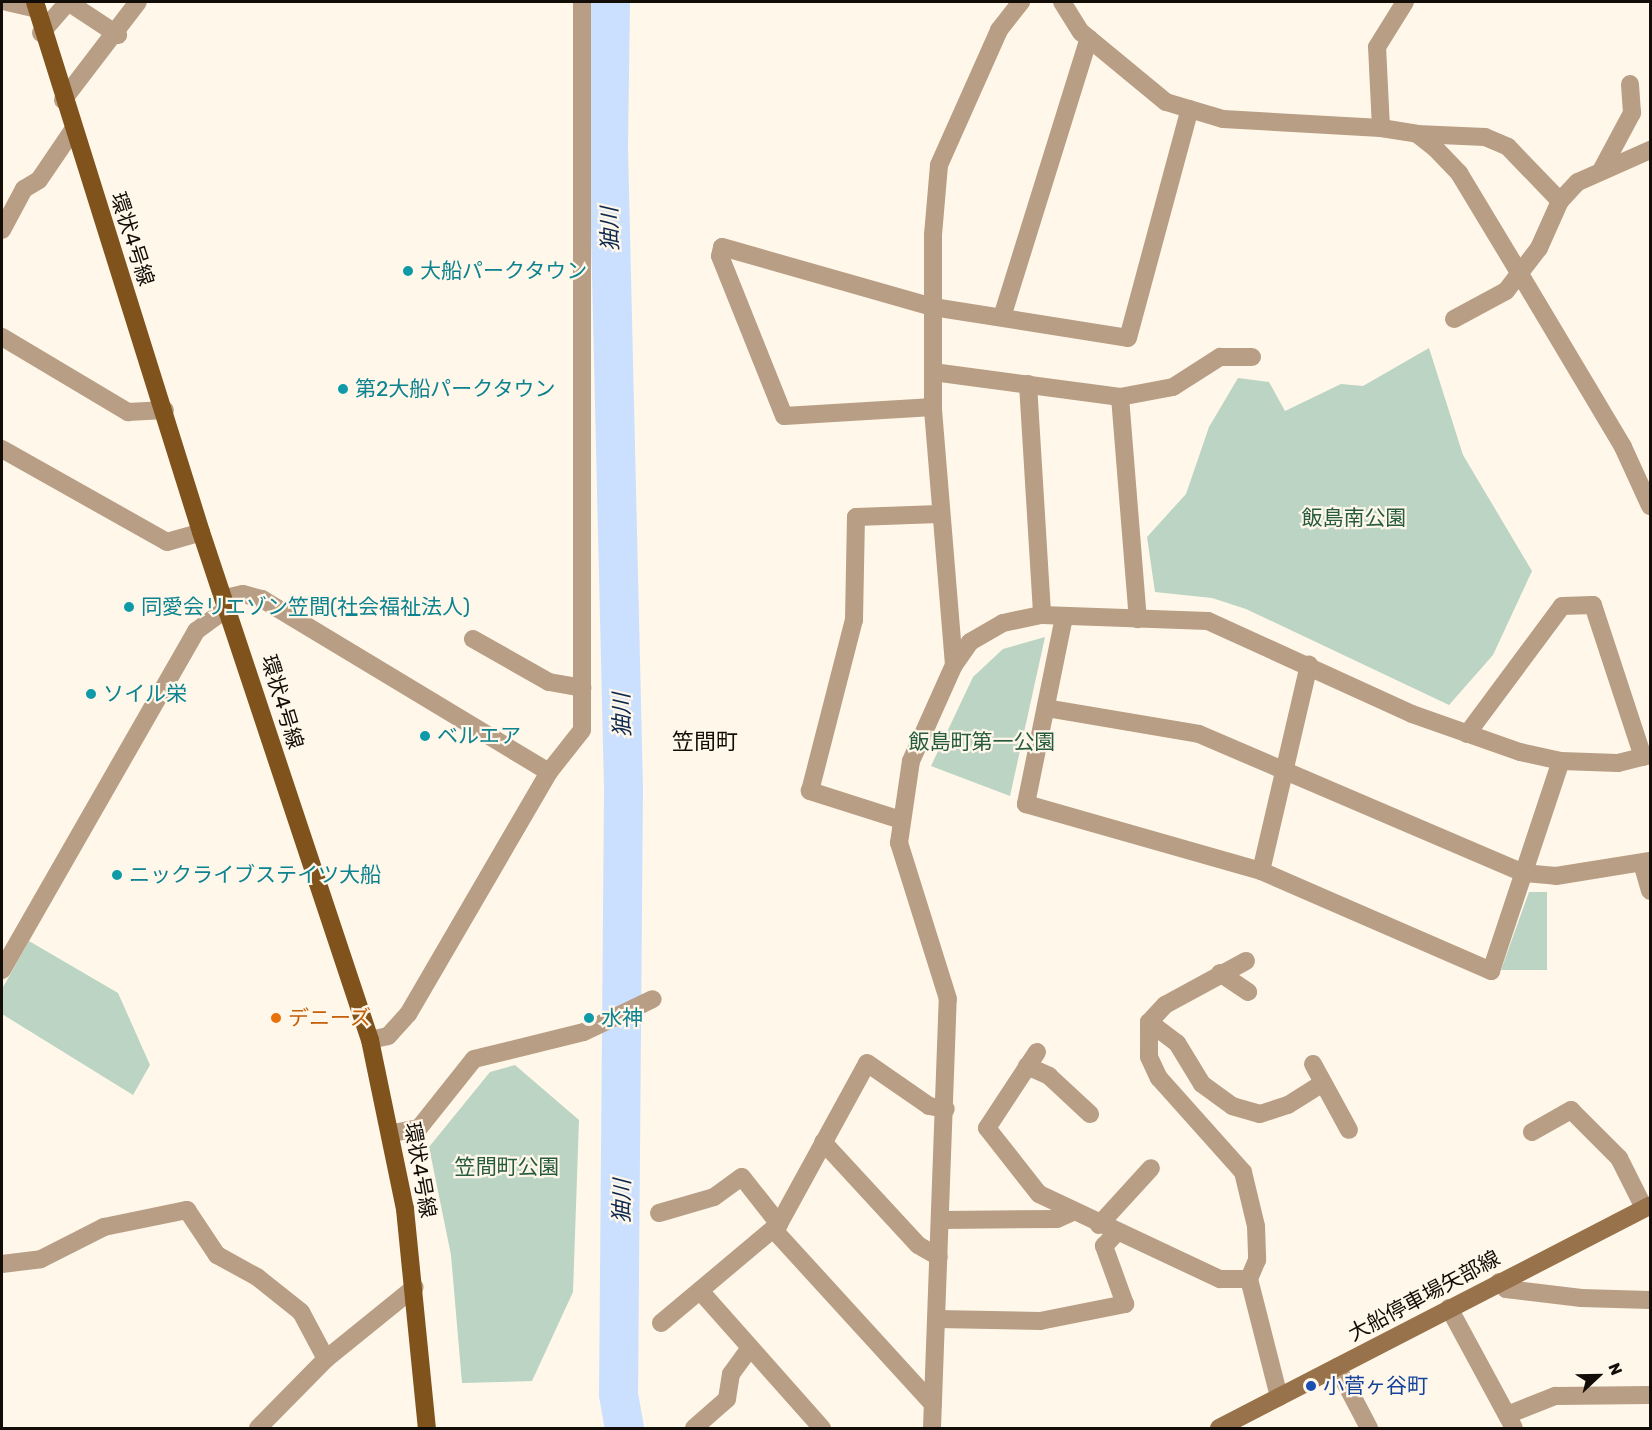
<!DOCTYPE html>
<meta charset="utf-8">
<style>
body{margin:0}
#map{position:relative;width:1652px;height:1430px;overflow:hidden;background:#fff7ea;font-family:Rubik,"Noto Sans JP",sans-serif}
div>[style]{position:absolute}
.green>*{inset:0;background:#bbd4c3}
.river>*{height:39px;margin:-19.5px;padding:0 19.5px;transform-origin:19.5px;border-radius:19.5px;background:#cbe0fe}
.street>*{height:18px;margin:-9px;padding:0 9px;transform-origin:9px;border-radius:9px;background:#b89e84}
.secondary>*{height:18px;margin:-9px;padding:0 9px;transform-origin:9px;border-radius:9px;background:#98724a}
.primary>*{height:18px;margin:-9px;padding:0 9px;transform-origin:9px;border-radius:9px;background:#80531c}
.dots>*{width:16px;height:16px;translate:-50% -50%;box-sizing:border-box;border:3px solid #fff7ea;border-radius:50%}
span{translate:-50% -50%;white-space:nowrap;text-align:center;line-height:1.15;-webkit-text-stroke:4.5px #fff7ea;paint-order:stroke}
.street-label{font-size:21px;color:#120e07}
.culture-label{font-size:21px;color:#0d838f}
.left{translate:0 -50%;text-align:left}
.park-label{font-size:21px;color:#265c3d}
.food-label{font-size:21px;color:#c56008}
.transit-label{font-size:21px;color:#164399}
.water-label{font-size:22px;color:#0e2a50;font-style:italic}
.neighbourhood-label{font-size:22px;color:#120e07}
.frame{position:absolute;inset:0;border:3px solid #120e07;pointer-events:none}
.north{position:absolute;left:1568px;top:1346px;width:60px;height:60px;-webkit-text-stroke:4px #fff7ea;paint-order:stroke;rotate:68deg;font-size:16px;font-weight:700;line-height:24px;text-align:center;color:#120e07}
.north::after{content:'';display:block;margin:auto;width:21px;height:27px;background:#120e07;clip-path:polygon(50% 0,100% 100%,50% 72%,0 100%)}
</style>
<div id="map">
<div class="green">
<div style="clip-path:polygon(1429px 348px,1463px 455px,1532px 571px,1493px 655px,1449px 705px,1246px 609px,1212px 598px,1155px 592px,1147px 537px,1186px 494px,1209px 427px,1238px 378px,1269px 382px,1285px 411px,1341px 384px,1363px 386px)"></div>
<div style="clip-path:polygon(1045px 637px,1010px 796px,931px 766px,973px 677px,1003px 649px)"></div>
<div style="clip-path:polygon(1529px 892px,1547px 892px,1547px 970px,1501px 970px)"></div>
<div style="clip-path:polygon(29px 941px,118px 993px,150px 1065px,133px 1095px,2px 1014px,2px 989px)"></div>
<div style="clip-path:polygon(515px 1065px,579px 1120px,573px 1292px,532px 1381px,462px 1383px,451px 1255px,429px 1147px,490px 1072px)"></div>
</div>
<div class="river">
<div style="left:610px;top:2px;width:145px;rotate:90.8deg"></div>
<div style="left:608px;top:147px;width:641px;rotate:88.66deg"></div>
<div style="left:623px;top:788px;width:606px;rotate:90.47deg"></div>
<div style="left:618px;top:1394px;width:35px;rotate:80deg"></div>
</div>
<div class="street">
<div style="left:7px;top:2px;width:31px;rotate:13deg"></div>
<div style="left:68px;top:2px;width:60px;rotate:33.4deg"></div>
<div style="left:1062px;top:2px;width:36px;rotate:58deg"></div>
<div style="left:1081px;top:32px;width:110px;rotate:39.5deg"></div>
<div style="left:1166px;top:102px;width:59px;rotate:16.6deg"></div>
<div style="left:1223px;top:119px;width:158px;rotate:3.3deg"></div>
<div style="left:1381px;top:128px;width:36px;rotate:9deg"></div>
<div style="left:1417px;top:134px;width:23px;rotate:38deg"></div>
<div style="left:1435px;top:148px;width:35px;rotate:46deg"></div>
<div style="left:1459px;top:173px;width:118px;rotate:58.9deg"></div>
<div style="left:1520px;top:274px;width:201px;rotate:59.2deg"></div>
<div style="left:1623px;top:447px;width:65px;rotate:65.4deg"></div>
<div style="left:41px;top:33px;width:41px;rotate:-48.9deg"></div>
<div style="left:63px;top:100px;width:123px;rotate:-52.6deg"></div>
<div style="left:1381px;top:128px;width:81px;rotate:-92.8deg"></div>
<div style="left:1377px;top:47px;width:53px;rotate:-58.1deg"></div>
<div style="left:1417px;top:134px;width:68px;rotate:2.5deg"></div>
<div style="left:1485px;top:137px;width:25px;rotate:23deg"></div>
<div style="left:1508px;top:147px;width:75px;rotate:46.1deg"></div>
<div style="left:1602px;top:169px;width:64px;rotate:-61.8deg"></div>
<div style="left:1632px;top:113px;width:29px;rotate:-94deg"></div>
<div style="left:2px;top:230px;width:47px;rotate:-61.8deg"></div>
<div style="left:24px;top:189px;width:17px;rotate:-31deg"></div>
<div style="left:39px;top:180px;width:60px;rotate:-55.8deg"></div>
<div style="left:1002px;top:317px;width:292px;rotate:-72.7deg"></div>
<div style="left:1454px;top:319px;width:59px;rotate:-28.3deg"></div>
<div style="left:1506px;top:291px;width:54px;rotate:-52.5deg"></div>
<div style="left:1539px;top:248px;width:51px;rotate:-65.9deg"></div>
<div style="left:1560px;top:201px;width:26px;rotate:-47deg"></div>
<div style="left:1578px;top:182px;width:79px;rotate:-24deg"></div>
<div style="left:2px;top:337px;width:147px;rotate:30.8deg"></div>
<div style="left:128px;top:412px;width:37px;rotate:-3deg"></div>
<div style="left:933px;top:372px;width:189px;rotate:7.6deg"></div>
<div style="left:1120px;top:397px;width:54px;rotate:-10.7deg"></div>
<div style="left:1173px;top:387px;width:56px;rotate:-32.6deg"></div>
<div style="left:1220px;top:357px;width:32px"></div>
<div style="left:1028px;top:384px;width:231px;rotate:86.5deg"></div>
<div style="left:1120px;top:397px;width:223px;rotate:85.4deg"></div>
<div style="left:933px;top:407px;width:149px;rotate:176.5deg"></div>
<div style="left:784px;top:416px;width:172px;rotate:-111.8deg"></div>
<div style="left:720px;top:256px;width:9px;rotate:-77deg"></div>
<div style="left:722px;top:247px;width:219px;rotate:15.9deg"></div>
<div style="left:933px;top:307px;width:197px;rotate:9deg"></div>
<div style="left:1128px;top:338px;width:237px;rotate:-74.9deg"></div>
<div style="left:2px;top:449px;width:189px;rotate:29.4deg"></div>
<div style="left:167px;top:542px;width:35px;rotate:-16deg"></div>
<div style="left:225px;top:598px;width:18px;rotate:-13deg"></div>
<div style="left:243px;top:594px;width:20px;rotate:15deg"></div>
<div style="left:262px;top:599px;width:335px;rotate:31.1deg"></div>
<div style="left:549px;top:772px;width:280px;rotate:120.2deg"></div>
<div style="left:408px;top:1014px;width:30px;rotate:132deg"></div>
<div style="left:388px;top:1036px;width:18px;rotate:167deg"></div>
<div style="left:1064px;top:617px;width:191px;rotate:101.5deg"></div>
<div style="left:1026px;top:804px;width:244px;rotate:15.9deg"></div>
<div style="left:1261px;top:871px;width:251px;rotate:23.5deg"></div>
<div style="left:1491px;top:971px;width:221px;rotate:-71.6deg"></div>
<div style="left:473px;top:639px;width:87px;rotate:29.5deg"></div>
<div style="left:549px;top:682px;width:34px;rotate:10deg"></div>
<div style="left:954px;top:665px;width:259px;rotate:-94.7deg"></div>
<div style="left:933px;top:407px;width:172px;rotate:-90deg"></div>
<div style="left:933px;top:235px;width:70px;rotate:-85.1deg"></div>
<div style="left:939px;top:165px;width:148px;rotate:-66deg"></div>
<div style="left:999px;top:30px;width:36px;rotate:-52deg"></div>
<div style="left:1046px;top:708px;width:155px;rotate:9.6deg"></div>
<div style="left:1199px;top:734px;width:353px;rotate:23.2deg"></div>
<div style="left:1523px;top:873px;width:33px;rotate:5deg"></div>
<div style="left:1556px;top:876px;width:95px;rotate:-9.1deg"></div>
<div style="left:1467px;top:734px;width:159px;rotate:-53.4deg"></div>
<div style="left:1562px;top:606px;width:31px;rotate:-2deg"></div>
<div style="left:1593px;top:605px;width:160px;rotate:71.8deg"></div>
<div style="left:549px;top:772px;width:53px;rotate:-51.8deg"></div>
<div style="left:582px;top:730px;width:728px;rotate:-90deg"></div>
<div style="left:901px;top:820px;width:96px;rotate:-162.3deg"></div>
<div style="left:810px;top:791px;width:177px;rotate:-75.6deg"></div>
<div style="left:854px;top:620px;width:103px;rotate:-88.9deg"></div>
<div style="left:856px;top:517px;width:83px;rotate:-2.1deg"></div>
<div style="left:1642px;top:863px;width:29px;rotate:74deg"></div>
<div style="left:1261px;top:871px;width:212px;rotate:-76.9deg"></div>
<div style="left:1246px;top:961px;width:92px;rotate:151.5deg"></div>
<div style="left:1165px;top:1005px;width:23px;rotate:133deg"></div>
<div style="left:1149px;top:1022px;width:35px;rotate:90deg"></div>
<div style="left:1149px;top:1057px;width:23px;rotate:65deg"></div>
<div style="left:1159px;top:1078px;width:126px;rotate:48.2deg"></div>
<div style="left:1243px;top:1172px;width:56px;rotate:76.5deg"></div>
<div style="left:1256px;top:1226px;width:34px;rotate:88deg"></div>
<div style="left:1257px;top:1260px;width:21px;rotate:113deg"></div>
<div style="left:1249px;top:1279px;width:122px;rotate:75.7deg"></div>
<div style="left:2px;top:970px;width:391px;rotate:-60.2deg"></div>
<div style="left:196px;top:631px;width:39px;rotate:-36deg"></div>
<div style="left:1220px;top:973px;width:34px;rotate:34deg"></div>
<div style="left:1149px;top:1022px;width:35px;rotate:37deg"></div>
<div style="left:1177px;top:1043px;width:48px;rotate:58.6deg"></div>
<div style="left:1202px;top:1084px;width:37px;rotate:36deg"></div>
<div style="left:1232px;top:1106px;width:29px;rotate:16deg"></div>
<div style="left:1260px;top:1114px;width:29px;rotate:-18deg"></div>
<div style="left:1288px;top:1105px;width:41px;rotate:-32.2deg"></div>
<div style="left:1037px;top:1052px;width:91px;rotate:123.3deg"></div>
<div style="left:987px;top:1128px;width:84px;rotate:51.8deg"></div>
<div style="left:1039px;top:1194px;width:200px;rotate:25.2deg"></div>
<div style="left:1220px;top:1279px;width:29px"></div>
<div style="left:1313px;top:1064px;width:75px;rotate:61.4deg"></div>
<div style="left:1027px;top:1066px;width:24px;rotate:24deg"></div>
<div style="left:1049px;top:1076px;width:56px;rotate:42.8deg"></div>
<div style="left:1532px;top:1132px;width:45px;rotate:-29.4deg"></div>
<div style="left:1571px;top:1110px;width:68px;rotate:45deg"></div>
<div style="left:1619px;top:1158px;width:56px;rotate:63.4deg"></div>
<div style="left:393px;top:1133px;width:26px;rotate:-11deg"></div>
<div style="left:419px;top:1128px;width:88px;rotate:-51.4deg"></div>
<div style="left:474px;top:1059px;width:113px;rotate:-13.8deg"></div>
<div style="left:584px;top:1032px;width:76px;rotate:-25.6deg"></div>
<div style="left:823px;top:1142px;width:140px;rotate:47.3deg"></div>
<div style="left:918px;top:1245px;width:24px;rotate:30deg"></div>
<div style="left:659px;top:1213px;width:57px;rotate:-16.2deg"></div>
<div style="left:714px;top:1197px;width:34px;rotate:-36deg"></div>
<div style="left:742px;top:1177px;width:60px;rotate:51.8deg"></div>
<div style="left:941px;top:1220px;width:116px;rotate:-0.5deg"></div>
<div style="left:1057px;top:1219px;width:17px;rotate:-24deg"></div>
<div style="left:1099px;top:1225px;width:77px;rotate:-47.6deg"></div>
<div style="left:773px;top:1229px;width:237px;rotate:47.6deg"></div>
<div style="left:2px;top:1264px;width:39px;rotate:-7deg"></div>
<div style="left:41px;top:1259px;width:71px;rotate:-26.9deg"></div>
<div style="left:104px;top:1227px;width:85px;rotate:-11.6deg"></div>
<div style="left:187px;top:1210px;width:54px;rotate:56.3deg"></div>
<div style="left:217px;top:1255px;width:46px;rotate:28.8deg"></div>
<div style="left:257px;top:1277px;width:56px;rotate:38.5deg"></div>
<div style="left:301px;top:1312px;width:53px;rotate:62deg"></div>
<div style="left:1499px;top:1282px;width:10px;rotate:45deg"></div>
<div style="left:1506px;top:1289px;width:76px;rotate:6.8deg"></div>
<div style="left:1581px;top:1298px;width:69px;rotate:1.7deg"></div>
<div style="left:702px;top:1293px;width:181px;rotate:48.4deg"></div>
<div style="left:1449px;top:1308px;width:136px;rotate:61.6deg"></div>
<div style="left:937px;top:1319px;width:103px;rotate:1.1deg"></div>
<div style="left:1040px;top:1321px;width:87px;rotate:-11.3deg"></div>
<div style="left:1125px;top:1304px;width:62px;rotate:-109.9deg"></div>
<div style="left:1104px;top:1246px;width:18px;rotate:-47deg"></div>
<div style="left:661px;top:1323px;width:154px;rotate:-40deg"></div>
<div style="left:779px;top:1224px;width:183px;rotate:-61.3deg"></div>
<div style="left:867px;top:1063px;width:75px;rotate:34.7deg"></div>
<div style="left:929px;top:1106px;width:17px;rotate:10deg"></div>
<div style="left:1337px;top:1367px;width:69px;rotate:62.3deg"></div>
<div style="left:1507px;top:1415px;width:52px;rotate:-21.6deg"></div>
<div style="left:1555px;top:1396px;width:95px;rotate:-0.6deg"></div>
<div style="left:258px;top:1428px;width:97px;rotate:-45.4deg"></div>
<div style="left:326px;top:1359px;width:114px;rotate:-39deg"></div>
<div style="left:694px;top:1428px;width:44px;rotate:-41.3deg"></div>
<div style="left:727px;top:1399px;width:25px;rotate:-81deg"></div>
<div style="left:731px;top:1374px;width:32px;rotate:-54deg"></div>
<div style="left:932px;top:1428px;width:429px;rotate:-87.9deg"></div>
<div style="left:948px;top:999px;width:164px;rotate:-107.4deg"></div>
<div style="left:899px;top:843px;width:83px;rotate:-81.7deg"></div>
<div style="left:911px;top:761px;width:105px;rotate:-65.9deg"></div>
<div style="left:954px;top:665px;width:28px;rotate:-55deg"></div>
<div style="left:970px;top:642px;width:38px;rotate:-30deg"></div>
<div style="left:1003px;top:623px;width:40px;rotate:-12deg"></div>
<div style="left:1042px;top:615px;width:166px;rotate:2.1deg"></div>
<div style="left:1208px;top:621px;width:224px;rotate:24.5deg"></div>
<div style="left:1412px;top:714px;width:114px;rotate:19.4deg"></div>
<div style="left:1520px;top:752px;width:42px;rotate:12.4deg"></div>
<div style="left:1561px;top:761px;width:57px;rotate:2deg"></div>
<div style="left:1618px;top:763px;width:33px;rotate:-14deg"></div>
</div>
<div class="secondary">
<div style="left:1219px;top:1428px;width:485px;rotate:-27.3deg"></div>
</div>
<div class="primary">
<div style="left:35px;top:2px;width:555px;rotate:72.61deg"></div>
<div style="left:201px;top:532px;width:535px;rotate:71.6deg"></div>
<div style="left:370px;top:1040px;width:173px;rotate:78.3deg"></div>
<div style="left:405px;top:1209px;width:220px;rotate:84.3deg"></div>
</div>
<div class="dots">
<div style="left:408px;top:271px;background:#0f9aa8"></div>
<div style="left:343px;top:389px;background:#0f9aa8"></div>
<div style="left:129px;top:607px;background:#0f9aa8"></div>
<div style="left:91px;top:694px;background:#0f9aa8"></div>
<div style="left:425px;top:736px;background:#0f9aa8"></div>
<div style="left:117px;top:875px;background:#0f9aa8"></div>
<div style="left:276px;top:1018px;background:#e8710a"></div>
<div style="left:589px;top:1018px;background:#0f9aa8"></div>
<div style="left:1311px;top:1386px;background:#1a4fb4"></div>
</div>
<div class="street-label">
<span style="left:132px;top:239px;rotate:72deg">環状4号線</span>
<span style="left:282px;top:702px;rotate:73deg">環状4号線</span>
<span style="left:420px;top:1170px;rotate:80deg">環状4号線</span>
<span style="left:1424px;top:1296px;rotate:-28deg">大船停車場矢部線</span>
</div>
<div class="culture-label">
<span class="left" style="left:420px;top:271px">大船パークタウン</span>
<span class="left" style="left:355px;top:389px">第2大船パークタウン</span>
<span class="left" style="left:141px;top:607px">同愛会リエゾン笠間(社会福祉法人)</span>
<span class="left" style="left:103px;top:694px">ソイル栄</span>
<span class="left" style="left:437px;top:736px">ベルエア</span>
<span class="left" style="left:129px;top:875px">ニックライブステイツ大船</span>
<span class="left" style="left:601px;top:1018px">水神</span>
</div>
<div class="park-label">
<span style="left:1354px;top:518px">飯島南公園</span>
<span style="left:982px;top:742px">飯島町第一公園</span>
<span style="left:507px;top:1167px">笠間町公園</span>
</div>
<div class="food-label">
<span class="left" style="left:288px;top:1018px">デニーズ</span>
</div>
<div class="transit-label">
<span class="left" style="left:1323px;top:1386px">小菅ヶ谷町</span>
</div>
<div class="water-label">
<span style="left:610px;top:229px;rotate:-91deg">㹨川</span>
<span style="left:622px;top:715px;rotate:-91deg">㹨川</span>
<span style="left:622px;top:1201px;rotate:-89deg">㹨川</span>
</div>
<div class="neighbourhood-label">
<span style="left:705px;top:742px">笠間町</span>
</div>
<div class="frame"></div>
<div class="north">N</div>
</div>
